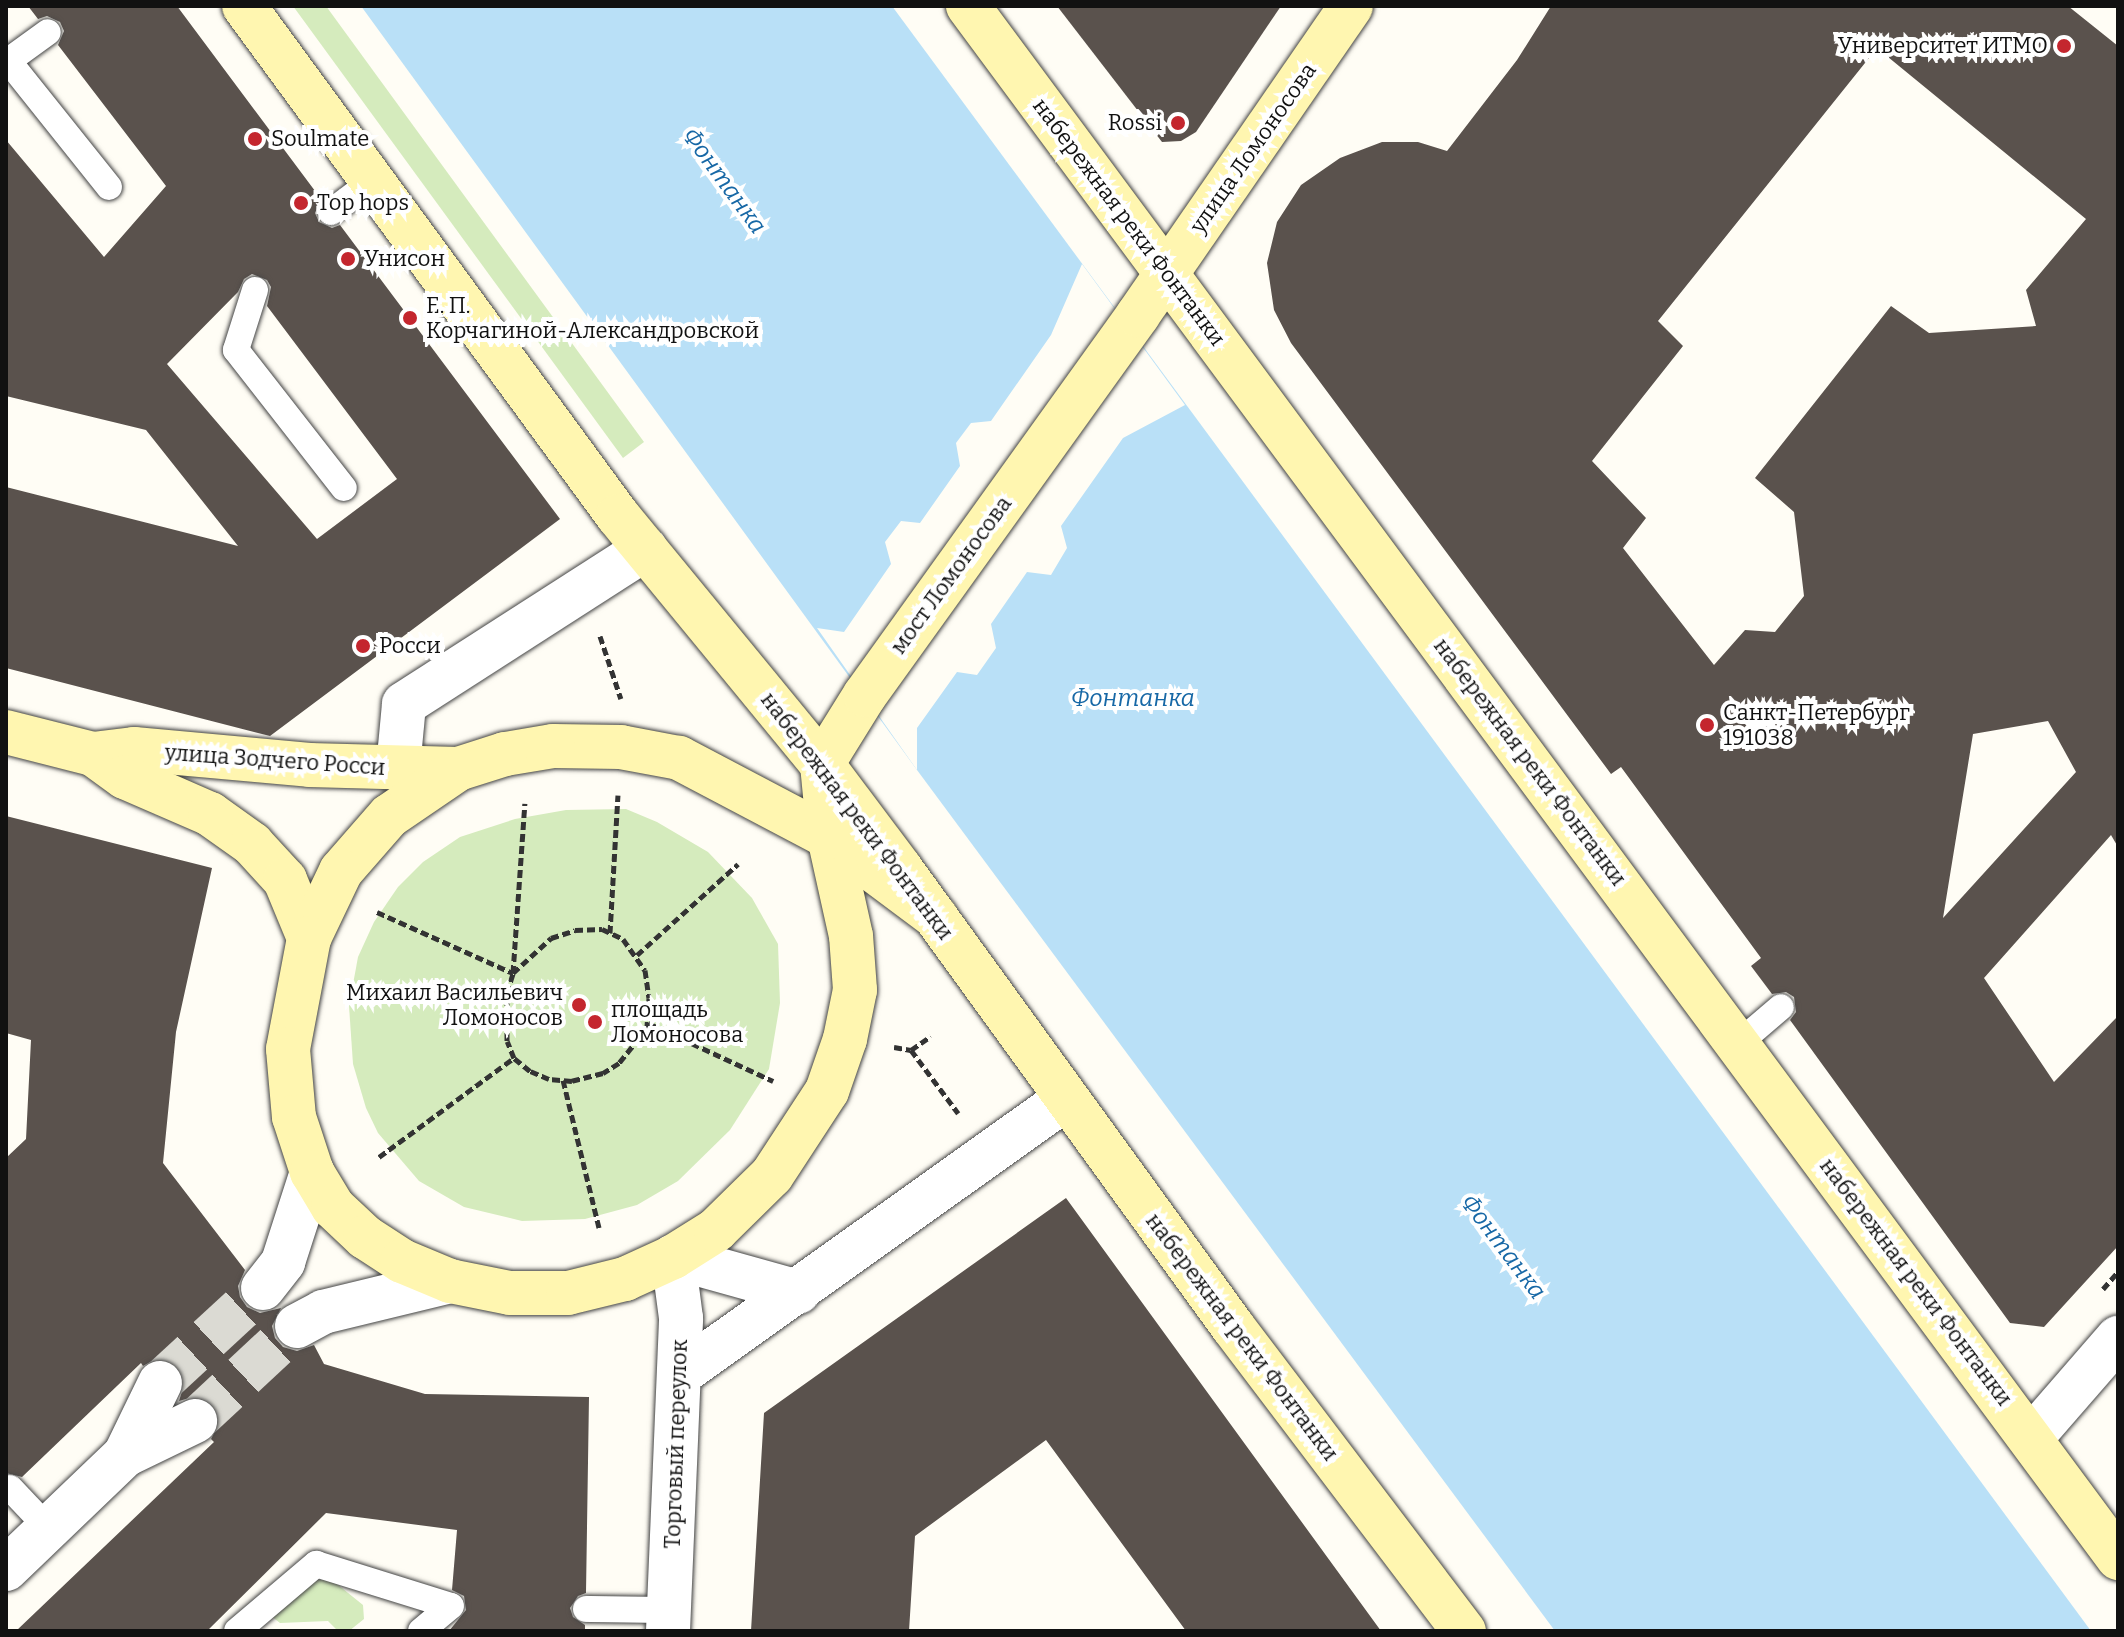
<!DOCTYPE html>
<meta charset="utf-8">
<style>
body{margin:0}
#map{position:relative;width:2124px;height:1637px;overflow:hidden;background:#fffdf5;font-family:Bitter,serif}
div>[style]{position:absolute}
.green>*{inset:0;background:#d5ebbd}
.water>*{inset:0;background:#b9e0f7}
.pier>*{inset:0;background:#fffdf5}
.building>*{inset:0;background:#5a524d}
.street-tunnel>*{height:44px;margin-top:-22px;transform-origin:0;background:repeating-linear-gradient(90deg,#dbdad3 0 44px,transparent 0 66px)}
.path>*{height:5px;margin-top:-2.5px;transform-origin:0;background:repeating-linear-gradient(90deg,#333 0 8px,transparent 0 12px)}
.roads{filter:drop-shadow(0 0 2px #444) drop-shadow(0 0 2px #444)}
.lane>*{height:26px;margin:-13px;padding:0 13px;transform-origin:13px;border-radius:13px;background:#fff}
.street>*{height:44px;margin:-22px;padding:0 22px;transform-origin:22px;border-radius:22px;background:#fff}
.secondary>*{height:44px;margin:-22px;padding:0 22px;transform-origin:22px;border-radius:22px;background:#fff6b0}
.dots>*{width:22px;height:22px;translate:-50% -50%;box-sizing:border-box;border:4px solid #fff;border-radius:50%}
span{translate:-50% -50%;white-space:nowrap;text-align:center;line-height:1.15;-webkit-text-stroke:8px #fff;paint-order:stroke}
.poi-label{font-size:22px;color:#111}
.right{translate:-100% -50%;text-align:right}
.left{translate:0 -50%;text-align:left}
.street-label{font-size:22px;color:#111}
.water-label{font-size:24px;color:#1768a6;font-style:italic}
.frame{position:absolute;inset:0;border:8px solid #111;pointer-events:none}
</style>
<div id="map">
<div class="green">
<div style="clip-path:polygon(293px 6px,326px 6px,644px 442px,623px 458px)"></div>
<div style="clip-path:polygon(626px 809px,657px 822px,708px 852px,752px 898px,778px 944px,780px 1003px,769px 1069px,730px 1130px,678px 1181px,637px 1205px,585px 1219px,522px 1221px,464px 1207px,419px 1181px,378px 1133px,366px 1108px,353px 1064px,349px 1006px,358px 957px,374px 922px,398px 887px,423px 862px,460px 837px,515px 819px,566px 810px)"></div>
<div style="clip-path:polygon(315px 1580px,332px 1580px,363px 1605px,364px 1619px,349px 1631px,338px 1631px,328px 1621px,280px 1623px,271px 1616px)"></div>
</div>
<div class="water">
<div style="clip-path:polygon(361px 6px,892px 6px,2091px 1631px,1555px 1631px,917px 770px)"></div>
</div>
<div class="pier">
<div style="clip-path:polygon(1082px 264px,1185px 405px,1123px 438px,1061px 526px,1067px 548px,1051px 575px,1027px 572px,991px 624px,996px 648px,977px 675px,957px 672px,917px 728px,917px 770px,817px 628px,844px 632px,891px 564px,885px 542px,901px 521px,920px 523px,960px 466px,956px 443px,971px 423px,991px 421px,1051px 335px)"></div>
</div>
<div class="building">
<div style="clip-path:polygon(evenodd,28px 6px,177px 6px,321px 199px,315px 213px,319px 222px,332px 228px,340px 225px,560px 519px,270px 736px,6px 668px,6px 487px,238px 546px,146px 430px,6px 396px,6px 140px,104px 257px,166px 186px,58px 45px,64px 31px,60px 22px,47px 16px,38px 19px,28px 6px,252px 274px,267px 280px,271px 287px,267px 306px,397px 479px,317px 539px,167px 364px,238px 292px,244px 279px,252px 274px)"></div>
<div style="clip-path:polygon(1057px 6px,1281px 6px,1196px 132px,1181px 141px,1162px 142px)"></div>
<div style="clip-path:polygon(evenodd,1551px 6px,2068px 6px,2118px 46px,2118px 847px,2111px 835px,1984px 978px,2054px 1082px,2118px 1016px,2118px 1246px,2044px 1327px,2010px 1323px,1790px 1020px,1796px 1012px,1794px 997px,1786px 992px,1772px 994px,1751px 966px,1761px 958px,1621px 767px,1611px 774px,1291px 343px,1274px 310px,1267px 263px,1277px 222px,1301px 185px,1340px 158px,1382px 142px,1418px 142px,1447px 151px,1517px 60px,1551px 6px,1877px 48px,2086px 219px,2026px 290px,2036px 326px,1929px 333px,1891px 306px,1755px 478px,1794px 512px,1804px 596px,1775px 632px,1745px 630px,1714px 665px,1623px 548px,1646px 518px,1592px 461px,1683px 346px,1658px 321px,1877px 48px,1551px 6px,2048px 721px,2076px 772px,1943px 918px,1973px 734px,2048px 721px)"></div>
<div style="clip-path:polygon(6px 816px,212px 868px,176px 1032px,163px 1163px,245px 1270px,238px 1286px,240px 1297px,247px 1307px,260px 1313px,281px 1308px,272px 1326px,275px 1338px,283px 1347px,297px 1351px,314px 1345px,324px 1364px,425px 1394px,589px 1397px,586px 1593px,578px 1596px,570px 1608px,573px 1617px,585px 1625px,585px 1631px,449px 1631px,466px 1610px,464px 1596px,452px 1590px,457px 1530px,326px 1513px,207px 1631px,16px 1631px,214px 1442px,211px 1439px,220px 1422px,217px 1409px,208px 1400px,196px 1396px,179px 1401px,185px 1382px,181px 1370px,172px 1361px,157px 1358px,143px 1366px,141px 1363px,22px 1477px,6px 1473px,6px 1158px,26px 1139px,31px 1040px,6px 1033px)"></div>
<div style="clip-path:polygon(1066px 1198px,1381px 1631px,1186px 1631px,1046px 1440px,915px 1536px,909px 1631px,751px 1631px,764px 1413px)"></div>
</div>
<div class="street-tunnel">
<div style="left:160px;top:1383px;width:140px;rotate:-42.7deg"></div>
<div style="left:195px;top:1421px;width:139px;rotate:-43deg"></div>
</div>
<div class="path">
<div style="left:600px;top:636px;width:66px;rotate:71.6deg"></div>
<div style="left:377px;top:912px;width:149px;rotate:24.2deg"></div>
<div style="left:513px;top:973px;width:170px;rotate:-86deg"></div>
<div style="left:602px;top:929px;width:23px;rotate:25deg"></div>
<div style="left:623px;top:939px;width:38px;rotate:55deg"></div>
<div style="left:645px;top:970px;width:28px;rotate:82deg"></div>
<div style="left:649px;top:998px;width:30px;rotate:94deg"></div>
<div style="left:647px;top:1028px;width:45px;rotate:128.7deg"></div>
<div style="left:619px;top:1063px;width:19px;rotate:148deg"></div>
<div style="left:603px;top:1073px;width:32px;rotate:166deg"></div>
<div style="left:572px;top:1081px;width:23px;rotate:-175deg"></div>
<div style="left:549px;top:1079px;width:21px;rotate:-157deg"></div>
<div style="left:530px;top:1071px;width:21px;rotate:-141deg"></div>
<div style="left:514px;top:1058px;width:18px;rotate:-112deg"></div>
<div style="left:507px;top:1041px;width:48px;rotate:-90deg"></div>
<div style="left:507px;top:993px;width:21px;rotate:-73deg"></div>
<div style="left:513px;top:973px;width:52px;rotate:-42.6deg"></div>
<div style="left:551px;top:938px;width:25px;rotate:-18deg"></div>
<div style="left:575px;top:930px;width:27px;rotate:-2deg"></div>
<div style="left:610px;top:933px;width:138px;rotate:-86.7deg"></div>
<div style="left:637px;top:955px;width:136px;rotate:-42deg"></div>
<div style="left:648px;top:1023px;width:138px;rotate:24.9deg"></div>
<div style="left:894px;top:1047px;width:17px;rotate:10deg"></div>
<div style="left:911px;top:1050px;width:24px;rotate:-35deg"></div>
<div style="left:911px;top:1050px;width:79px;rotate:53.3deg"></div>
<div style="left:563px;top:1080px;width:152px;rotate:76.3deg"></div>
<div style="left:379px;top:1157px;width:167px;rotate:-36.3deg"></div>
<div style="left:2103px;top:1289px;width:23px;rotate:-49deg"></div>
<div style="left:321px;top:1631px;width:5px"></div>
</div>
<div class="roads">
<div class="lane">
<div style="left:6px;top:58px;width:165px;rotate:51.4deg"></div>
<div style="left:8px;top:61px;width:49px;rotate:-35.9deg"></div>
<div style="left:331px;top:212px;width:50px;rotate:-36.9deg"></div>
<div style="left:255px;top:290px;width:63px;rotate:107.6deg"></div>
<div style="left:236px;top:350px;width:175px;rotate:52deg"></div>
<div style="left:1739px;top:1043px;width:55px;rotate:-40.6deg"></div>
<div style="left:10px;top:1488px;width:55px;rotate:46.5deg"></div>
<div style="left:586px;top:1609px;width:83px;rotate:0.7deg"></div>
<div style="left:237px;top:1631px;width:104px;rotate:-40.3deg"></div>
<div style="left:316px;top:1564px;width:141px;rotate:17.3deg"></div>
<div style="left:421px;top:1631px;width:39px;rotate:-40deg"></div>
</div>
<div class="street">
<div style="left:398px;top:768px;width:64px;rotate:-84.6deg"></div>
<div style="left:404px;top:704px;width:287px;rotate:-32.7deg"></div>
<div style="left:263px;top:1288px;width:33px;rotate:-52deg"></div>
<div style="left:283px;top:1262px;width:95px;rotate:-72.1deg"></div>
<div style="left:297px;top:1326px;width:30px;rotate:-28deg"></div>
<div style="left:323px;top:1312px;width:131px;rotate:-13.7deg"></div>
<div style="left:680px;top:1374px;width:474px;rotate:-35.5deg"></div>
<div style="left:2031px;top:1438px;width:133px;rotate:-49deg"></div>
<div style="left:125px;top:1455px;width:80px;rotate:-64.1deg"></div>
<div style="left:6px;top:1569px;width:165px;rotate:-43.8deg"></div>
<div style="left:125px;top:1455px;width:78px;rotate:-25.9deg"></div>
<div style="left:668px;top:1631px;width:313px;rotate:-87.6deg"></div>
<div style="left:681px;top:1318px;width:62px;rotate:-97.5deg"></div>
<div style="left:673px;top:1257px;width:130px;rotate:15.6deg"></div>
</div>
<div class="secondary">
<div style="left:244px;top:6px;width:632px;rotate:53.75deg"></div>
<div style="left:618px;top:516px;width:321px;rotate:50.6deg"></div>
<div style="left:822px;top:764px;width:130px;rotate:53.1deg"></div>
<div style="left:900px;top:868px;width:567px;rotate:54.04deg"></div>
<div style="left:1233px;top:1327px;width:382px;rotate:52.8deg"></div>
<div style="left:968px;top:6px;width:1932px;rotate:53.46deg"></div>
<div style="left:6px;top:732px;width:90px;rotate:14.2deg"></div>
<div style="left:93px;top:754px;width:41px;rotate:-7deg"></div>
<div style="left:134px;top:749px;width:176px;rotate:5.2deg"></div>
<div style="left:309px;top:765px;width:149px;rotate:1.5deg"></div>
<div style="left:93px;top:754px;width:39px;rotate:36deg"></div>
<div style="left:125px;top:777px;width:93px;rotate:23.5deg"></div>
<div style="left:210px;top:814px;width:52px;rotate:35.5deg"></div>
<div style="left:252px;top:844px;width:49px;rotate:47.5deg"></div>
<div style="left:285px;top:880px;width:63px;rotate:67.5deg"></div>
<div style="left:936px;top:917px;width:134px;rotate:-143.2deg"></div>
<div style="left:829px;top:837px;width:170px;rotate:-152.2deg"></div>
<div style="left:679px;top:758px;width:59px;rotate:-169.3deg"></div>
<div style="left:621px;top:747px;width:68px;rotate:-179.2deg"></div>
<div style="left:553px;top:746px;width:49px;rotate:170.5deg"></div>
<div style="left:505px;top:754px;width:49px;rotate:162.3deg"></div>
<div style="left:458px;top:769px;width:83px;rotate:145.7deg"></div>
<div style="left:389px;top:816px;width:73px;rotate:131.1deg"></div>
<div style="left:341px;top:871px;width:74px;rotate:115.5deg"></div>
<div style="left:309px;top:938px;width:113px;rotate:100.7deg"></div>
<div style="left:288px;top:1049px;width:68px;rotate:85deg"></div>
<div style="left:294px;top:1117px;width:58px;rotate:71.9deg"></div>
<div style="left:312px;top:1172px;width:41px;rotate:59deg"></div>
<div style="left:333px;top:1207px;width:44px;rotate:43.2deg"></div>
<div style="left:365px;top:1237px;width:44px;rotate:33deg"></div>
<div style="left:402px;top:1261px;width:52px;rotate:22.6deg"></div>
<div style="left:450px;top:1281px;width:61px;rotate:11.3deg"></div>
<div style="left:510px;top:1293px;width:58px"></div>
<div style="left:568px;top:1293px;width:59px;rotate:-13.8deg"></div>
<div style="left:625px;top:1279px;width:53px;rotate:-24.6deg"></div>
<div style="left:673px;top:1257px;width:51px;rotate:-32.1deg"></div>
<div style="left:716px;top:1230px;width:78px;rotate:-44.5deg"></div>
<div style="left:772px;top:1175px;width:100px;rotate:-56.8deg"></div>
<div style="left:827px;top:1091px;width:55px;rotate:-70.9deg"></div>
<div style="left:845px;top:1039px;width:50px;rotate:-78.5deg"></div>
<div style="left:855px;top:990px;width:54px;rotate:-94.2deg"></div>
<div style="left:851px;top:936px;width:101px;rotate:-102.5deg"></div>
<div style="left:829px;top:837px;width:73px;rotate:-95.5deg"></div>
<div style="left:822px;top:764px;width:81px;rotate:-58.1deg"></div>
<div style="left:865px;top:695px;width:468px;rotate:-54.3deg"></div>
<div style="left:1138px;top:315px;width:375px;rotate:-55.4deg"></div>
</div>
</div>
<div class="dots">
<div style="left:2064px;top:46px;background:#c4262e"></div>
<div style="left:1178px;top:123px;background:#c4262e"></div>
<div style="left:255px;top:139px;background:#c4262e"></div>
<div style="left:301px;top:203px;background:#c4262e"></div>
<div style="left:348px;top:259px;background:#c4262e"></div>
<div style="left:410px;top:318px;background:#c4262e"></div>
<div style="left:363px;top:646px;background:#c4262e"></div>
<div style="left:1707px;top:725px;background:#c4262e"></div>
<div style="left:579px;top:1005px;background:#c4262e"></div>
<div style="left:595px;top:1022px;background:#c4262e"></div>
</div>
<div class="poi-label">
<span class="right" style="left:2048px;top:46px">Университет ИТМО</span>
<span class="right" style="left:1162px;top:123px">Rossi</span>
<span class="left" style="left:271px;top:139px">Soulmate</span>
<span class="left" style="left:317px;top:203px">Top hops</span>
<span class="left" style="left:364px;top:259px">Унисон</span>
<span class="left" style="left:426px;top:318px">Е. П.<br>Корчагиной-Александровской</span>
<span class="left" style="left:379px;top:646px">Росси</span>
<span class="left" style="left:1723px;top:725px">Санкт-Петербург<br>191038</span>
<span class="right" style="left:563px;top:1005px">Михаил Васильевич<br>Ломоносов</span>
<span class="left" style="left:611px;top:1022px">площадь<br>Ломоносова</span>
</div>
<div class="street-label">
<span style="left:1253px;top:148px;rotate:-55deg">улица Ломоносова</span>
<span style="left:1129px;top:222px;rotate:53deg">набережная реки Фонтанки</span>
<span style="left:951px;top:575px;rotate:-54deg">мост Ломоносова</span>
<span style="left:275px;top:760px;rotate:4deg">улица Зодчего Росси</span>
<span style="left:1530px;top:762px;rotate:53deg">набережная реки Фонтанки</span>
<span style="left:857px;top:816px;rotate:53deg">набережная реки Фонтанки</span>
<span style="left:1916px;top:1282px;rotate:53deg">набережная реки Фонтанки</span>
<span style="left:1242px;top:1337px;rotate:53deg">набережная реки Фонтанки</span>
<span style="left:676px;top:1444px;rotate:-88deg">Торговый переулок</span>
</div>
<div class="water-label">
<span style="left:724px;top:181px;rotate:54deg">Фонтанка</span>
<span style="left:1133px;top:699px">Фонтанка</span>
<span style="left:1503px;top:1247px;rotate:53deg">Фонтанка</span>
</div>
<div class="frame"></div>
</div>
